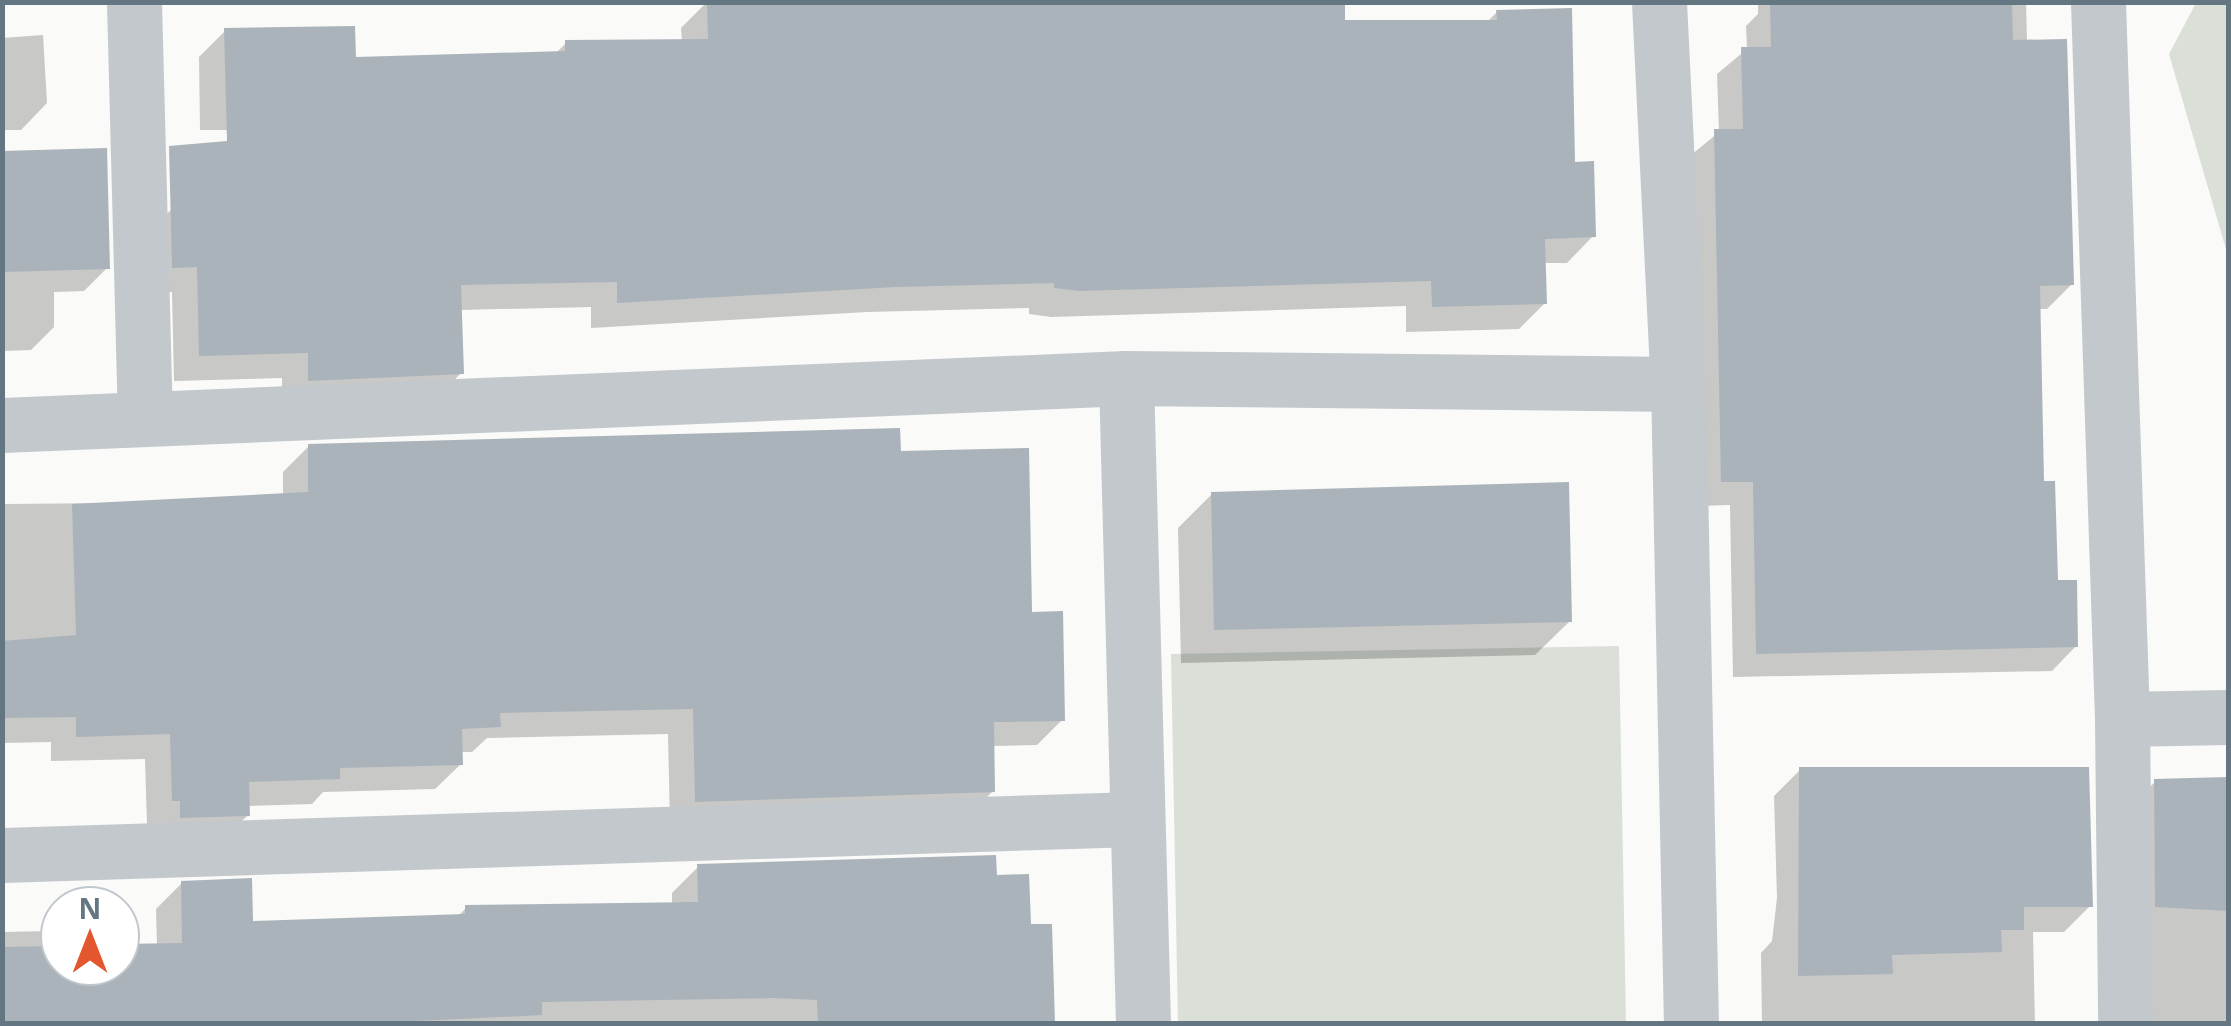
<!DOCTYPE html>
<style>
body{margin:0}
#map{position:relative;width:2231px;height:1026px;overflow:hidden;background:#fafaf8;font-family:"Open Sans",sans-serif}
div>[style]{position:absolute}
.green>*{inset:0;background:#dadfd7}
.shadow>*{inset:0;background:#0003}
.building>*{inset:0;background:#aab3b9}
.minor>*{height:55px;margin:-27.5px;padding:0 27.5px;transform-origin:27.5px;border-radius:27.5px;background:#c3c8cc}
span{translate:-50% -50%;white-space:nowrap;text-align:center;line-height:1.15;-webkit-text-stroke:10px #fff;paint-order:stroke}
.frame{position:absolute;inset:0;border:5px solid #657683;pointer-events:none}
.north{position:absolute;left:40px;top:886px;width:100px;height:100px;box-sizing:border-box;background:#fff;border:2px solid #c1c8cd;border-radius:50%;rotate:0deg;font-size:28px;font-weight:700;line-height:40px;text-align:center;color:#657683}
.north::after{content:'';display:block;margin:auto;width:35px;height:45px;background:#e4572e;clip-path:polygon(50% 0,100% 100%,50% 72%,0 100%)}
</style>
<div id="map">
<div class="green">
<div style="clip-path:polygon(2196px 3px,2228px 3px,2228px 256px,2169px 54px)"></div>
<div style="clip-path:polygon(1619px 646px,1626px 1023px,1178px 1023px,1171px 654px)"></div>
</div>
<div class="shadow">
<div style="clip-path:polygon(707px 2px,1342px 2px,1343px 23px,1486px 23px,1497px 12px,1573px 164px,1593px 236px,1567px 263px,1544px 263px,1545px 303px,1519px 329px,1406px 332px,1406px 306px,1051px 317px,1029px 314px,1029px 308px,867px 312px,591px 328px,591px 307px,460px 310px,461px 373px,435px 400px,282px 406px,282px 378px,174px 381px,172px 292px,147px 293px,145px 232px,267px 130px,200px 130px,199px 57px,225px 31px,353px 59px,555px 54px,566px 43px,682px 41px,681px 28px)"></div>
<div style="clip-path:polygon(1758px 2px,2026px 2px,2027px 42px,2072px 284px,2047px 309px,2038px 309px,2041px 484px,2056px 582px,2076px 646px,2052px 671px,1733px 677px,1730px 505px,1698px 506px,1690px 156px,1719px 132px,1717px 74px,1747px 49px,1746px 26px,1758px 14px)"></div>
<div style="clip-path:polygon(43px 35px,47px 103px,21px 130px,2px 130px,2px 38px)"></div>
<div style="clip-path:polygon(2px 217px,107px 268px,84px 291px,54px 292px,54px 327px,31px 350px,2px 351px)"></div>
<div style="clip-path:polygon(309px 446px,899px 453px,1029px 615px,1062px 720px,1037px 745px,992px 746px,993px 791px,967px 817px,670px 826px,668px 734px,487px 738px,472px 752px,460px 752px,461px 764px,435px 789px,323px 792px,312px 804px,247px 806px,248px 815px,222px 841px,147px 825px,145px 759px,51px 761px,51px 742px,2px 743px,2px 504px,239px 502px,283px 495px,283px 472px)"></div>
<div style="clip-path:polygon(1212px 494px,1570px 621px,1535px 655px,1181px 663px,1178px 528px)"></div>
<div style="clip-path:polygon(1800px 770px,2090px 906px,2064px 932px,2033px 932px,2035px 1024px,1762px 1024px,1761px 953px,1772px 941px,1777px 898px,1774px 796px)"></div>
<div style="clip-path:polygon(2155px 782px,2228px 800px,2228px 1024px,2144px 1024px,2128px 808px)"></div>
<div style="clip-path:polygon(698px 867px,994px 877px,1028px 927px,1050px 1024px,2px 1024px,2px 932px,54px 931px,60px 966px,120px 966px,120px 947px,157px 946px,156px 909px,182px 883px,251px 924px,457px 917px,466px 908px,672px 905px,672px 893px)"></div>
</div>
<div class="building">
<div style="clip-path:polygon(707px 2px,1345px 2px,1345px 20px,1497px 20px,1496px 10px,1572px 8px,1575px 162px,1594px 161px,1596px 237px,1545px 239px,1547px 304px,1432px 307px,1431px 281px,1079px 291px,1054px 288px,1054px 283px,895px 287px,617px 303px,617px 282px,461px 285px,464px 374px,308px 381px,308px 353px,199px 356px,197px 267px,172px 268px,169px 146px,227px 141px,224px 28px,355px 26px,356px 57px,565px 51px,565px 40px,708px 39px)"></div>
<div style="clip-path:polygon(1770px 2px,2012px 2px,2013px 40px,2067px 39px,2074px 285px,2040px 286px,2044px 481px,2055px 481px,2058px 580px,2077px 580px,2078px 647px,1756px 654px,1753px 482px,1721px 482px,1714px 129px,1743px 129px,1741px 47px,1771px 47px)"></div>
<div style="clip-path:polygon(107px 148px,110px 269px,2px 272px,2px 151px)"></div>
<div style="clip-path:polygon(900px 428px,901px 451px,1029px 448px,1032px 612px,1063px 611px,1065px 721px,994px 722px,995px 792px,695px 802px,693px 709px,500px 713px,501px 727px,462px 729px,463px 765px,340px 768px,340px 779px,249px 782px,250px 816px,180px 818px,180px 801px,172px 801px,170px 734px,76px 737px,76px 717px,2px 718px,2px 641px,76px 635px,72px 504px,308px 492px,308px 444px)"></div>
<div style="clip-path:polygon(1569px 482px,1572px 622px,1214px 630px,1211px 492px)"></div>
<div style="clip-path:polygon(1799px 767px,2089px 767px,2093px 907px,2024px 907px,2024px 930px,2001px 930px,2002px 952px,1892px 955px,1893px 974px,1798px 976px)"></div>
<div style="clip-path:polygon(2228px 777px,2228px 911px,2155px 907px,2154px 779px)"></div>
<div style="clip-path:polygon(996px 855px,997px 875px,1029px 874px,1031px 924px,1052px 924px,1055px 1024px,818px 1024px,817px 1000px,775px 998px,542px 1002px,542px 1015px,355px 1024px,2px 1024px,2px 947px,60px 946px,60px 966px,120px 966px,120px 944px,182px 943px,181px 881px,252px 878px,253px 921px,465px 914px,465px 905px,698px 902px,697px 864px)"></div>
</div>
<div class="minor">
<div style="left:134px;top:2px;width:412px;rotate:88.5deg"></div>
<div style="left:1659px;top:2px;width:382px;rotate:87.2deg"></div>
<div style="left:1678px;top:384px;width:640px;rotate:88.84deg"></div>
<div style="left:2098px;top:2px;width:717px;rotate:88.08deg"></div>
<div style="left:2122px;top:719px;width:305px;rotate:89.4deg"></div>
<div style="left:1126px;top:378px;width:646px;rotate:88.49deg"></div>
<div style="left:2px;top:425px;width:1125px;rotate:-2.39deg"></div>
<div style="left:1126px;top:378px;width:552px;rotate:0.62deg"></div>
<div style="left:2122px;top:719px;width:106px;rotate:-1.1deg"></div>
<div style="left:2px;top:855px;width:1133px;rotate:-1.82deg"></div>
</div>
<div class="frame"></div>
<div class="north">N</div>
</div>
